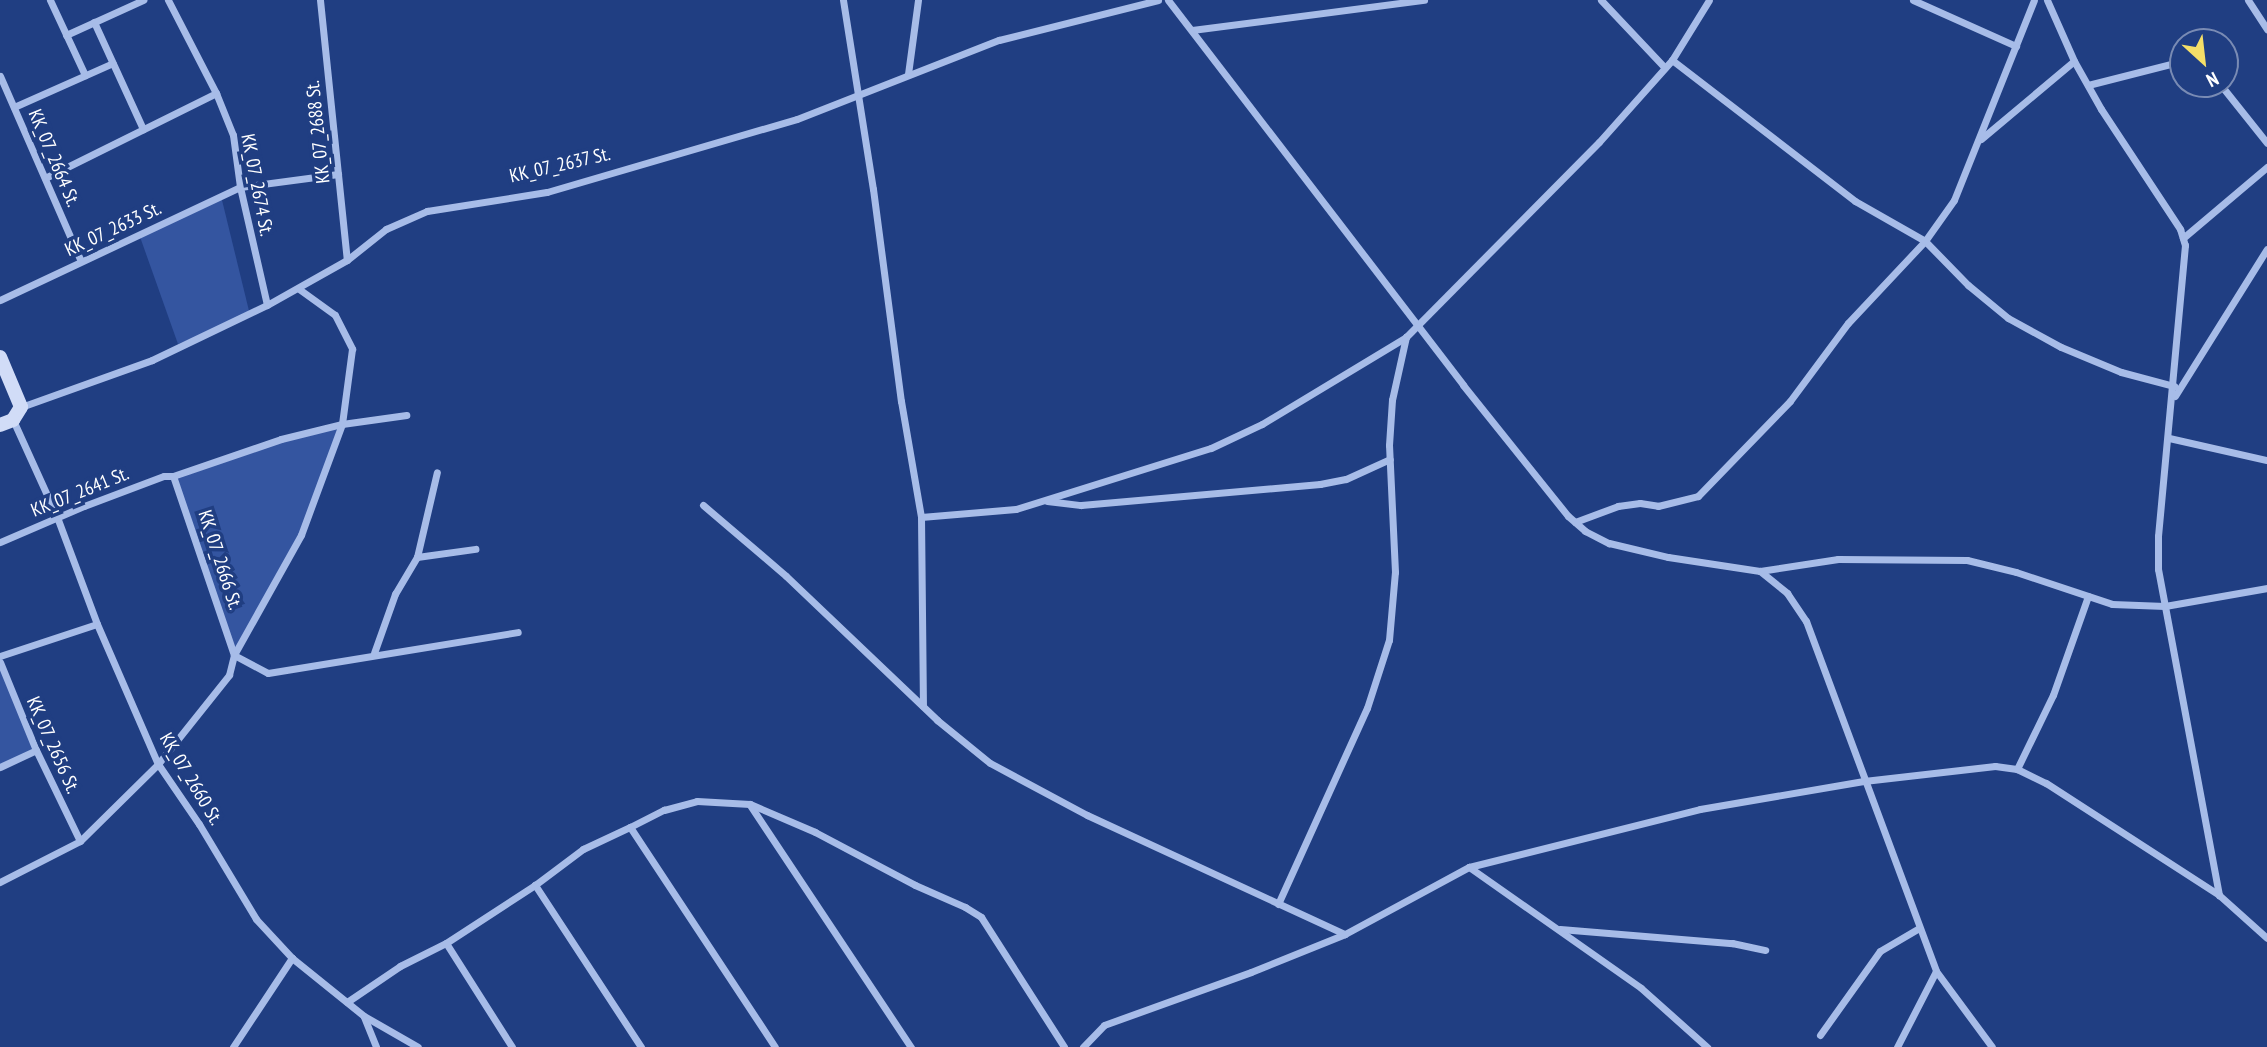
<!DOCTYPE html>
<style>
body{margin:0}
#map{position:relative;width:2267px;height:1047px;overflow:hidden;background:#203e82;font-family:"PT Sans Narrow",sans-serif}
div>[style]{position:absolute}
.green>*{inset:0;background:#3455a0}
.street>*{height:7px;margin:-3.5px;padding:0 3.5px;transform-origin:3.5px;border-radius:3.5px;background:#a7bce8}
.secondary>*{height:14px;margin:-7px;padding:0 7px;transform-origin:7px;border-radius:7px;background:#d1dcf7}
span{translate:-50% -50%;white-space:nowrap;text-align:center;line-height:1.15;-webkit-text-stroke:7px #203e82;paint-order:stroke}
.street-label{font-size:19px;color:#fff}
.north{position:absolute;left:2169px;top:28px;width:70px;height:70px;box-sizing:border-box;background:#203e82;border:2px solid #798bb4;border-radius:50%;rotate:153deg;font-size:19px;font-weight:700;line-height:28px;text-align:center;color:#fff}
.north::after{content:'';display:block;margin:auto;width:24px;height:32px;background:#f5df68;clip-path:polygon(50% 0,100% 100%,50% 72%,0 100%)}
</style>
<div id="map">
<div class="green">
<div style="clip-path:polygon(221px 196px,250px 315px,178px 344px,139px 234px)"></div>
<div style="clip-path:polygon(342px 424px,301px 535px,234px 655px,173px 476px)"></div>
<div style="clip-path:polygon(0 662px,36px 750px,0 767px)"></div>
</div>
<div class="street">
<div style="left:50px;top:0;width:83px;rotate:65deg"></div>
<div style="left:168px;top:0;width:105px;rotate:62.7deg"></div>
<div style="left:216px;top:93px;width:45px;rotate:68deg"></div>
<div style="left:233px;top:135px;width:52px;rotate:82.3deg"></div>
<div style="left:240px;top:187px;width:121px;rotate:77.1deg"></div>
<div style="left:320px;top:0;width:261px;rotate:84.1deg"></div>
<div style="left:843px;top:0;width:191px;rotate:81deg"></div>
<div style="left:873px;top:189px;width:214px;rotate:82.5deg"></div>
<div style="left:901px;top:401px;width:118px;rotate:80.2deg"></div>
<div style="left:921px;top:517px;width:189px;rotate:89.4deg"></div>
<div style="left:1168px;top:0;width:485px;rotate:52.5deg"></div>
<div style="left:1463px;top:385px;width:168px;rotate:51.3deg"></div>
<div style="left:1568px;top:516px;width:23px;rotate:41deg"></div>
<div style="left:1585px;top:531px;width:27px;rotate:27deg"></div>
<div style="left:1609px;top:543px;width:61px;rotate:13.3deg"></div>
<div style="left:1668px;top:557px;width:93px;rotate:8.7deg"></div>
<div style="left:1760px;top:571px;width:79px;rotate:-8.7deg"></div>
<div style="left:1838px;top:559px;width:129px;rotate:0.4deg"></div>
<div style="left:1967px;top:560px;width:50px;rotate:13.8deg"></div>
<div style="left:2016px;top:572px;width:101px;rotate:18.4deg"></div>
<div style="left:2112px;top:604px;width:53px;rotate:2.2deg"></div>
<div style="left:2165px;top:606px;width:104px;rotate:-10deg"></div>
<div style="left:1601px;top:0;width:93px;rotate:46.7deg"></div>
<div style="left:1913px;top:0;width:113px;rotate:24.1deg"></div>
<div style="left:2047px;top:0;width:67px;rotate:66.1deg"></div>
<div style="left:2074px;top:61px;width:55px;rotate:60.6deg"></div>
<div style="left:2101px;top:109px;width:144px;rotate:56.6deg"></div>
<div style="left:2180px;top:229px;width:17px;rotate:73deg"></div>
<div style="left:2185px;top:245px;width:292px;rotate:95.3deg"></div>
<div style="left:2158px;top:536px;width:33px;rotate:90deg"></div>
<div style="left:2158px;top:569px;width:332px;rotate:79.4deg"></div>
<div style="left:2248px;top:0;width:35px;rotate:57deg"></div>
<div style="left:94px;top:22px;width:118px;rotate:65.4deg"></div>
<div style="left:1192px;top:30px;width:234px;rotate:-7.4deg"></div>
<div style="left:66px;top:35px;width:85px;rotate:-24.4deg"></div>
<div style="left:1672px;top:60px;width:231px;rotate:37.6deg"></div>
<div style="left:1855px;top:201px;width:81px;rotate:29.7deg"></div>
<div style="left:1925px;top:241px;width:62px;rotate:45.7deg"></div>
<div style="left:1968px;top:285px;width:52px;rotate:39.5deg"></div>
<div style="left:2008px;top:318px;width:60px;rotate:28.7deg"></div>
<div style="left:2061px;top:347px;width:65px;rotate:22.6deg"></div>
<div style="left:2121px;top:372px;width:55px;rotate:14.8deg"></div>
<div style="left:908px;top:74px;width:75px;rotate:-82.3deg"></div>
<div style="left:0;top:76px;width:202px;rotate:66.4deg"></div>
<div style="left:2220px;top:84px;width:75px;rotate:51.5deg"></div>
<div style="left:2088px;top:85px;width:98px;rotate:-14.2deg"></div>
<div style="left:14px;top:107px;width:108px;rotate:-24deg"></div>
<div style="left:1981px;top:139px;width:121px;rotate:-40deg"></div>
<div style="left:45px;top:178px;width:191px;rotate:-26.4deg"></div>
<div style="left:2183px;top:238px;width:110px;rotate:-40.2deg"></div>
<div style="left:299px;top:289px;width:44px;rotate:35.8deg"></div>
<div style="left:335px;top:315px;width:38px;rotate:63deg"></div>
<div style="left:352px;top:349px;width:76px;rotate:97.6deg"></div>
<div style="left:342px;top:424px;width:118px;rotate:110.3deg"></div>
<div style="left:301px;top:535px;width:137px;rotate:119.2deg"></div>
<div style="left:234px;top:655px;width:38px;rotate:28deg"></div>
<div style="left:268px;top:673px;width:253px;rotate:-9.3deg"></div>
<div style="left:0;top:300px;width:265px;rotate:-25.2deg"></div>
<div style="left:240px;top:187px;width:99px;rotate:-7.6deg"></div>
<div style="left:2175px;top:396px;width:173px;rotate:-58deg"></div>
<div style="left:21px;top:407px;width:139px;rotate:-19.7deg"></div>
<div style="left:152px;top:360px;width:127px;rotate:-25.6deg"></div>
<div style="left:267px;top:305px;width:92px;rotate:-29.4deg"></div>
<div style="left:347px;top:260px;width:50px;rotate:-38.5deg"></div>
<div style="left:386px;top:229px;width:45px;rotate:-23.7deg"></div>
<div style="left:427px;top:211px;width:121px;rotate:-9deg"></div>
<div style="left:547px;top:192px;width:260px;rotate:-16.3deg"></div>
<div style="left:797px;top:119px;width:217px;rotate:-21.4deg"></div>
<div style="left:999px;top:40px;width:164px;rotate:-14.1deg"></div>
<div style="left:13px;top:420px;width:107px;rotate:65.6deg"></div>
<div style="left:57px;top:517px;width:114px;rotate:69.5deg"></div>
<div style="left:97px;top:624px;width:153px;rotate:66.5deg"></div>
<div style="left:158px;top:764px;width:73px;rotate:55.7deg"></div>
<div style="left:199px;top:824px;width:111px;rotate:59deg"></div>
<div style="left:256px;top:919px;width:53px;rotate:47.3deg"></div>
<div style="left:292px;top:958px;width:92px;rotate:38.9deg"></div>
<div style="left:364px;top:1016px;width:62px;rotate:29.9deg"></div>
<div style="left:2169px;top:438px;width:100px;rotate:12.7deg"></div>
<div style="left:1047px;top:501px;width:34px;rotate:7deg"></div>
<div style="left:1081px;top:505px;width:240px;rotate:-5deg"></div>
<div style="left:1320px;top:484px;width:26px;rotate:-11deg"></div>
<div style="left:1346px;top:479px;width:48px;rotate:-24.4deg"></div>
<div style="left:703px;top:505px;width:109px;rotate:40.5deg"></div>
<div style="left:786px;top:576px;width:209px;rotate:43.6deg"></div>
<div style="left:937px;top:720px;width:68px;rotate:39.1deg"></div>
<div style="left:990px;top:763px;width:110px;rotate:28.2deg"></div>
<div style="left:1087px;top:815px;width:284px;rotate:24.8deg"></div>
<div style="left:1345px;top:934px;width:141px;rotate:-28.4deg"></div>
<div style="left:1469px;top:867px;width:238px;rotate:-14.1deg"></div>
<div style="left:1700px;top:809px;width:166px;rotate:-9.7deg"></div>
<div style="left:1864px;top:781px;width:132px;rotate:-6.5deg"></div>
<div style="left:1995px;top:766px;width:22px;rotate:8deg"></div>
<div style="left:2017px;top:769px;width:32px;rotate:26deg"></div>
<div style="left:2046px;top:783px;width:206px;rotate:32.9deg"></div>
<div style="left:2219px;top:895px;width:64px;rotate:41.9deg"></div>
<div style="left:921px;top:517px;width:95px;rotate:-4.8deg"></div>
<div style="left:1016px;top:509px;width:204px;rotate:-17.4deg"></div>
<div style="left:1211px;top:448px;width:56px;rotate:-25.2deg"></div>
<div style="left:1262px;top:424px;width:168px;rotate:-31.1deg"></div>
<div style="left:1406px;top:337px;width:274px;rotate:-45.3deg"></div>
<div style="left:1599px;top:142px;width:110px;rotate:-48.3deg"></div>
<div style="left:1672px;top:60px;width:70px;rotate:-58.3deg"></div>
<div style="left:1575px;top:522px;width:46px;rotate:-20.4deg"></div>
<div style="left:1618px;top:506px;width:22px;rotate:-8deg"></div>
<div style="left:1640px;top:503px;width:18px;rotate:9deg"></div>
<div style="left:1658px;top:506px;width:41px;rotate:-14deg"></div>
<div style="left:1698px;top:496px;width:132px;rotate:-45.9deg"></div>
<div style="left:1790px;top:401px;width:97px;rotate:-53.4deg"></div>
<div style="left:1848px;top:323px;width:112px;rotate:-46.8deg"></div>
<div style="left:1925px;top:241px;width:50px;rotate:-54.7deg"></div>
<div style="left:1954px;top:200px;width:215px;rotate:-68.2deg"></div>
<div style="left:0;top:542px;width:91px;rotate:-23.2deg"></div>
<div style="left:84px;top:506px;width:85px;rotate:-20.6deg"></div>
<div style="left:164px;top:476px;width:9px"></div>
<div style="left:173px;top:476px;width:114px;rotate:-18.9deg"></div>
<div style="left:281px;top:439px;width:63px;rotate:-13.8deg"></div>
<div style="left:342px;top:424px;width:65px;rotate:-8deg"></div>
<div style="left:417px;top:557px;width:59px;rotate:-7.9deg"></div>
<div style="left:1760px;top:571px;width:35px;rotate:39deg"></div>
<div style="left:1787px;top:593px;width:34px;rotate:56deg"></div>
<div style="left:1806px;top:621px;width:373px;rotate:69.6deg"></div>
<div style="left:1936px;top:971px;width:94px;rotate:53.6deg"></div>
<div style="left:374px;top:653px;width:63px;rotate:-70.4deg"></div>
<div style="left:395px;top:594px;width:43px;rotate:-59.3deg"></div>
<div style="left:417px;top:557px;width:87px;rotate:-76.8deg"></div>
<div style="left:0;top:656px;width:102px;rotate:-18.3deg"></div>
<div style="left:0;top:662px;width:95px;rotate:67.8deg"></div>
<div style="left:36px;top:750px;width:101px;rotate:64.2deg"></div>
<div style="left:0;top:767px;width:40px;rotate:-25deg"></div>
<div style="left:2017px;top:769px;width:82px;rotate:-64.1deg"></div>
<div style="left:2053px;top:695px;width:105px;rotate:-70.5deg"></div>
<div style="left:750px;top:805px;width:291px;rotate:56.4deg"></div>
<div style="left:630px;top:827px;width:38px;rotate:-27deg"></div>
<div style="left:664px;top:810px;width:34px;rotate:-15deg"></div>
<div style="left:697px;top:801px;width:53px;rotate:3.2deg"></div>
<div style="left:750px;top:804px;width:71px;rotate:23.3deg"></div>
<div style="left:815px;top:832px;width:113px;rotate:27.9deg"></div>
<div style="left:915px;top:885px;width:55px;rotate:23.7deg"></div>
<div style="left:965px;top:907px;width:19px;rotate:32deg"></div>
<div style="left:981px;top:917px;width:154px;rotate:57.4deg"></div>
<div style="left:1469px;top:867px;width:210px;rotate:35.1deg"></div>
<div style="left:1641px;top:988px;width:89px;rotate:41.8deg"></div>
<div style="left:0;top:882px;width:90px;rotate:-27.1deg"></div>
<div style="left:80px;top:841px;width:110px;rotate:-44.6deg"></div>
<div style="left:158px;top:764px;width:114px;rotate:-51.4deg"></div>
<div style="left:229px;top:675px;width:21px;rotate:-76deg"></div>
<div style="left:234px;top:655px;width:189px;rotate:-108.8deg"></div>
<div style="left:1278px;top:904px;width:215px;rotate:-65.6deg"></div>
<div style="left:1367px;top:708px;width:71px;rotate:-72.1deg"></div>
<div style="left:1389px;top:640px;width:68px;rotate:-85deg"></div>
<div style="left:1395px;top:572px;width:127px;rotate:-92.7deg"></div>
<div style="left:1389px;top:445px;width:45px;rotate:-86.2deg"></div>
<div style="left:1392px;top:400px;width:65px;rotate:-77.5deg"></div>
<div style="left:1560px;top:929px;width:173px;rotate:4.7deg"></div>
<div style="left:1732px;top:943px;width:34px;rotate:12deg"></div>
<div style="left:347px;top:1002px;width:64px;rotate:-34.2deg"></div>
<div style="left:400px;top:966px;width:51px;rotate:-26.6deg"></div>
<div style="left:364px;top:1017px;width:32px;rotate:68deg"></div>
<div style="left:1820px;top:1035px;width:103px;rotate:-54.5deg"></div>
<div style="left:1880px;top:951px;width:45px;rotate:-30.5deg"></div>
<div style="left:233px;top:1047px;width:107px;rotate:-56.5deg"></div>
<div style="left:512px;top:1047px;width:123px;rotate:-122.4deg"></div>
<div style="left:446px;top:943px;width:106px;rotate:-33.1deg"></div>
<div style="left:641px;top:1047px;width:194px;rotate:-123.2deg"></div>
<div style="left:535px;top:885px;width:60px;rotate:-36.9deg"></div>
<div style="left:583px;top:849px;width:52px;rotate:-25.1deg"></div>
<div style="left:630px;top:827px;width:263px;rotate:56.6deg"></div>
<div style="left:1083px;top:1047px;width:30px;rotate:-46deg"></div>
<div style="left:1104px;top:1025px;width:156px;rotate:-19.8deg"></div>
<div style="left:1251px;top:972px;width:101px;rotate:-22deg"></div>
<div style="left:1897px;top:1047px;width:85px;rotate:-62.8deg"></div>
</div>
<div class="secondary">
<div style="left:0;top:357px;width:54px;rotate:67.2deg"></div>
<div style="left:21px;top:407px;width:15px;rotate:122deg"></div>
<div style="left:13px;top:420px;width:14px;rotate:159deg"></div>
</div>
<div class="street-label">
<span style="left:318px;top:132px;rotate:-96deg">KK_07_2688 St.</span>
<span style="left:54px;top:158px;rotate:67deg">KK_07_2664 St.</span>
<span style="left:560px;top:165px;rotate:-13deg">KK_07_2637 St.</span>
<span style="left:257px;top:185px;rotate:79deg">KK_07_2674 St.</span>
<span style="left:113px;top:229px;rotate:-25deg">KK_07_2633 St.</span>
<span style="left:80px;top:492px;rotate:-22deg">KK_07_2641 St.</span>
<span style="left:220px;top:560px;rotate:72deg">KK_07_2666 St.</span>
<span style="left:53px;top:745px;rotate:66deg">KK_07_2656 St.</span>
<span style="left:191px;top:779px;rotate:59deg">KK_07_2660 St.</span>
</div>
<div class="north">N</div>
</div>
